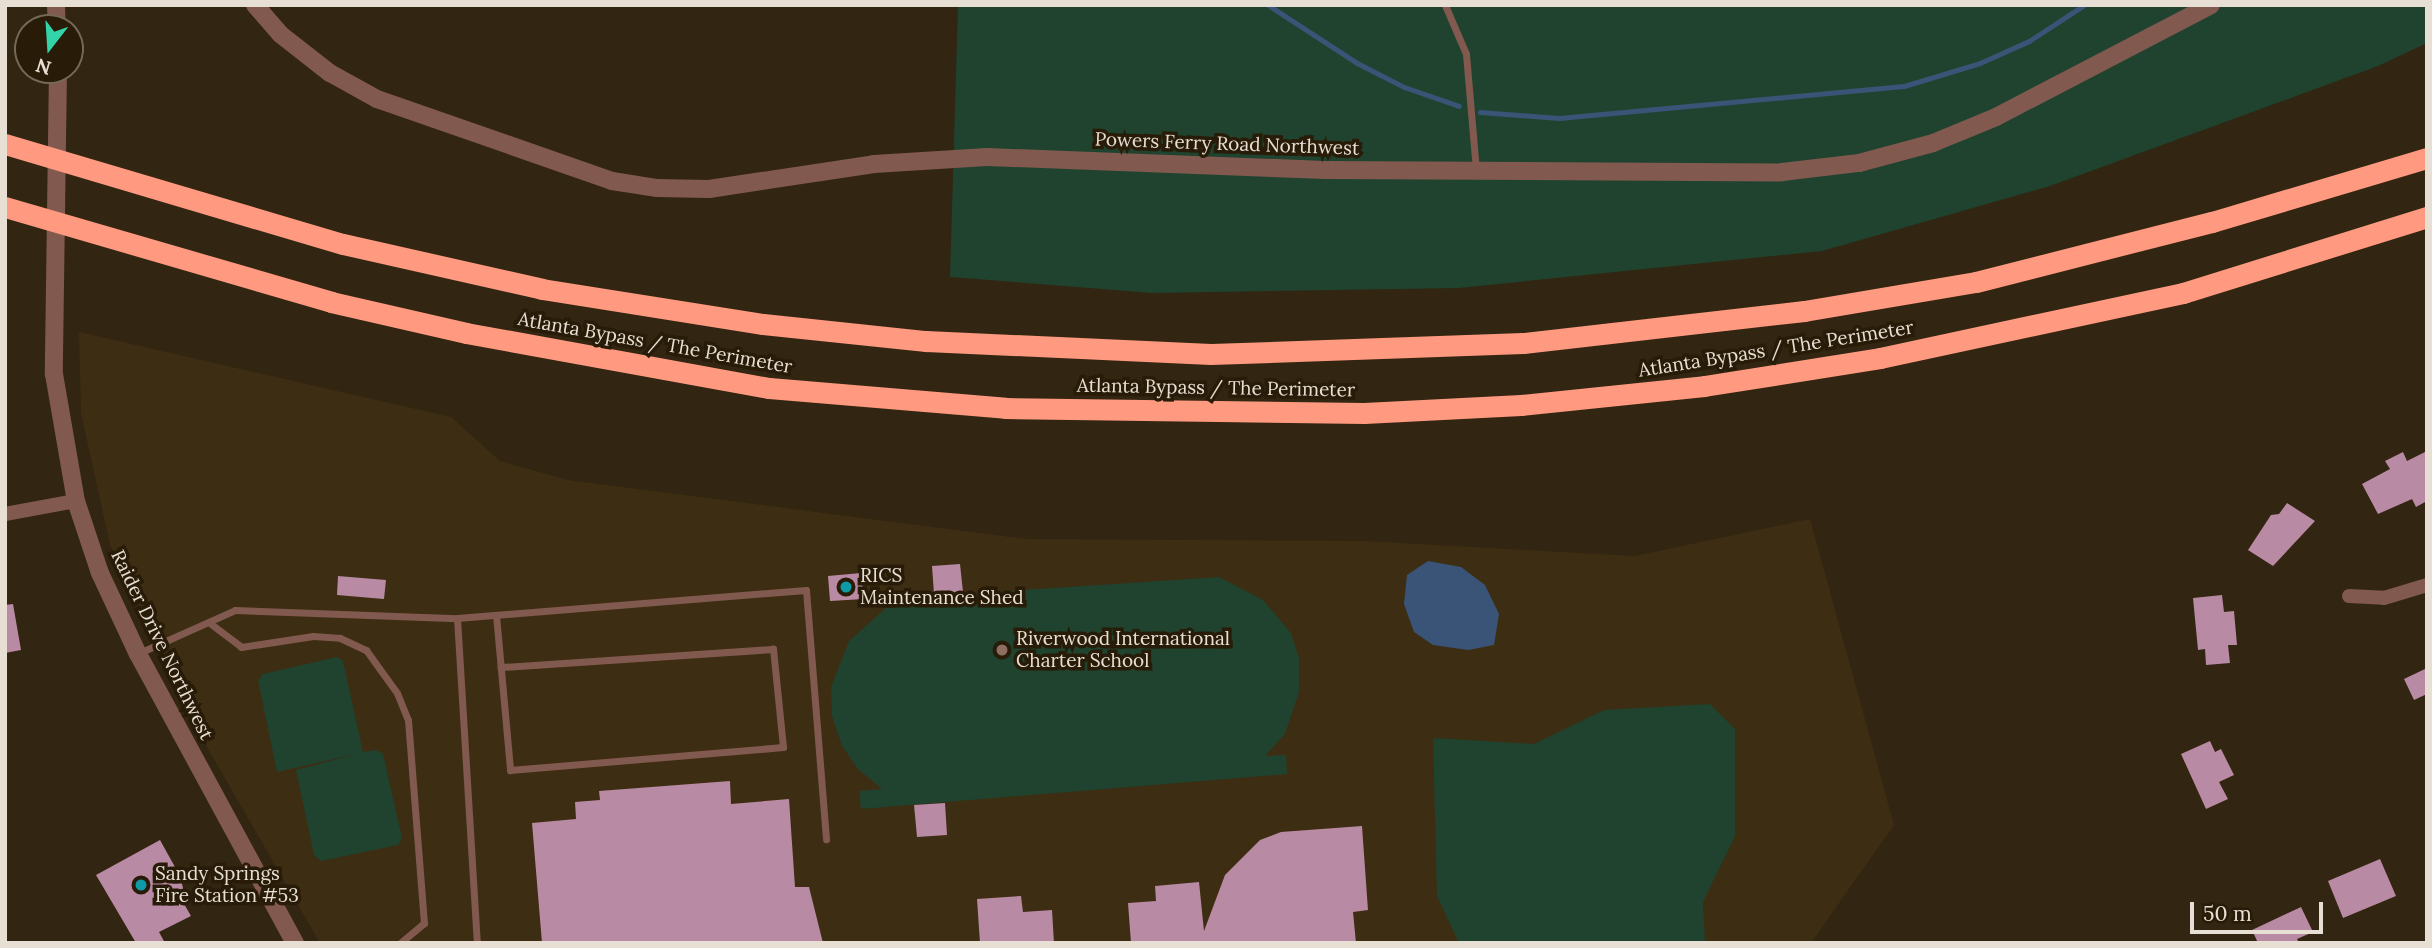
<!DOCTYPE html>
<style>
body{margin:0}
#map{position:relative;width:2432px;height:948px;overflow:hidden;background:#322511;font-family:Lora,serif}
div>[style]{position:absolute}
.built>*{inset:0;background:#3d2d13}
.green>*{inset:0;background:#1f432e}
.water>*{inset:0;background:#3a5478}
.stream>*{height:5px;margin:-2.5px;padding:0 2.5px;transform-origin:2.5px;border-radius:2.5px;background:#3a5478}
.building>*{inset:0;background:#b98aa3}
.service>*{height:7px;margin:-3.5px;padding:0 3.5px;transform-origin:3.5px;border-radius:3.5px;background:#81594e}
.minor>*{height:14px;margin:-7px;padding:0 7px;transform-origin:7px;border-radius:7px;background:#81594e}
.tertiary>*{height:18px;margin:-9px;padding:0 9px;transform-origin:9px;border-radius:9px;background:#81594e}
.motorway>*{height:21px;margin:-10.5px;padding:0 10.5px;transform-origin:10.5px;border-radius:10.5px;background:#ff9a80}
.dots>*{width:19px;height:19px;translate:-50% -50%;box-sizing:border-box;border:4px solid #281b07;border-radius:50%}
span{translate:-50% -50%;white-space:nowrap;text-align:center;line-height:1.15;-webkit-text-stroke:7px #281b07;paint-order:stroke}
.street-label{font-size:19px;color:#e7dfd3}
.poi-label{font-size:19px;color:#e7dfd3}
.left{translate:0 -50%;text-align:left}
.frame{position:absolute;inset:0;border:7px solid #e7dfd3;pointer-events:none}
.north{position:absolute;left:14px;top:14px;width:70px;height:70px;box-sizing:border-box;background:#281b07;border:2px solid #746959;border-radius:50%;rotate:197deg;font-size:19px;font-weight:700;line-height:28px;text-align:center;color:#e7dfd3}
.north::after{content:'';display:block;margin:auto;width:24px;height:32px;background:#32d4a8;clip-path:polygon(50% 0,100% 100%,50% 72%,0 100%)}
.scale{position:absolute;left:2190px;top:902px;width:133px;height:32px;box-sizing:border-box;border:4px solid #e7dfd3;border-top:0;padding-left:9px;font-size:21px;line-height:24px;white-space:nowrap;color:#e7dfd3;-webkit-text-stroke:5px #281b07;paint-order:stroke}
</style>
<div id="map">
<div class="built">
<div style="clip-path:polygon(79px 332px,451px 417px,500px 461px,568px 480px,1026px 539px,1363px 541px,1635px 556px,1810px 519px,1894px 825px,1811px 943px,320px 943px,207px 747px,110px 545px,81px 413px)"></div>
</div>
<div class="green">
<div style="clip-path:polygon(958px 5px,2427px 5px,2427px 43px,2378px 66px,2050px 186px,1822px 251px,1459px 288px,1153px 293px,950px 277px)"></div>
<div style="clip-path:polygon(1219px 577px,1263px 600px,1291px 633px,1299px 658px,1299px 692px,1285px 734px,1265px 756px,1286px 755px,1287px 774px,861px 809px,859px 791px,882px 789px,858px 769px,842px 746px,832px 716px,831px 687px,849px 641px,886px 608px,921px 597px)"></div>
<div style="clip-path:polygon(337px 657px,343px 661px,363px 752px,376px 750px,383px 754px,402px 838px,398px 845px,321px 861px,314px 855px,296px 770px,360px 753px,277px 772px,258px 680px,263px 674px)"></div>
<div style="clip-path:polygon(1710px 704px,1735px 729px,1735px 836px,1703px 902px,1705px 943px,1459px 943px,1437px 896px,1433px 738px,1534px 744px,1604px 710px)"></div>
</div>
<div class="water">
<div style="clip-path:polygon(1428px 561px,1461px 567px,1485px 585px,1499px 614px,1494px 645px,1468px 650px,1433px 645px,1414px 632px,1404px 604px,1407px 575px)"></div>
</div>
<div class="stream">
<div style="left:1268px;top:5px;width:106px;rotate:33.1deg"></div>
<div style="left:1357px;top:63px;width:53px;rotate:27.1deg"></div>
<div style="left:1404px;top:87px;width:58px;rotate:19.1deg"></div>
<div style="left:1480px;top:112px;width:79px;rotate:4.3deg"></div>
<div style="left:1559px;top:118px;width:346px;rotate:-5.3deg"></div>
<div style="left:1904px;top:86px;width:79px;rotate:-16.8deg"></div>
<div style="left:1980px;top:63px;width:54px;rotate:-24.2deg"></div>
<div style="left:2029px;top:41px;width:66px;rotate:-33.2deg"></div>
</div>
<div class="building">
<div style="clip-path:polygon(2427px 451px,2427px 501px,2416px 507px,2412px 499px,2378px 514px,2362px 484px,2390px 469px,2385px 461px,2403px 452px,2407px 461px)"></div>
<div style="clip-path:polygon(2287px 503px,2315px 521px,2273px 566px,2248px 550px,2271px 515px,2279px 514px)"></div>
<div style="clip-path:polygon(960px 564px,963px 592px,934px 594px,932px 566px)"></div>
<div style="clip-path:polygon(861px 573px,864px 599px,830px 601px,828px 576px)"></div>
<div style="clip-path:polygon(338px 576px,386px 580px,384px 599px,337px 595px)"></div>
<div style="clip-path:polygon(2222px 595px,2224px 612px,2234px 611px,2237px 645px,2228px 645px,2230px 663px,2206px 665px,2205px 649px,2198px 650px,2193px 598px)"></div>
<div style="clip-path:polygon(13px 604px,21px 650px,5px 653px,5px 605px)"></div>
<div style="clip-path:polygon(2427px 668px,2427px 694px,2414px 700px,2404px 679px)"></div>
<div style="clip-path:polygon(2210px 741px,2215px 752px,2221px 749px,2234px 775px,2219px 782px,2228px 799px,2206px 809px,2181px 754px)"></div>
<div style="clip-path:polygon(730px 781px,731px 804px,789px 799px,795px 887px,809px 887px,823px 943px,542px 943px,532px 823px,576px 819px,575px 802px,600px 800px,599px 791px)"></div>
<div style="clip-path:polygon(945px 803px,947px 835px,917px 837px,914px 805px)"></div>
<div style="clip-path:polygon(1362px 826px,1368px 910px,1353px 912px,1356px 943px,1131px 943px,1128px 903px,1156px 901px,1155px 886px,1199px 882px,1204px 931px,1225px 875px,1260px 840px,1281px 832px)"></div>
<div style="clip-path:polygon(160px 840px,180px 876px,184px 892px,179px 895px,191px 916px,159px 932px,165px 943px,136px 943px,96px 875px)"></div>
<div style="clip-path:polygon(2380px 859px,2396px 896px,2343px 918px,2328px 881px)"></div>
<div style="clip-path:polygon(1021px 896px,1023px 912px,1052px 910px,1054px 943px,980px 943px,977px 899px)"></div>
<div style="clip-path:polygon(2301px 907px,2313px 932px,2297px 939px,2299px 943px,2258px 943px,2252px 930px)"></div>
</div>
<div class="service">
<div style="left:1445px;top:5px;width:53px;rotate:66.8deg"></div>
<div style="left:1466px;top:54px;width:117px;rotate:85.1deg"></div>
<div style="left:496px;top:615px;width:156px;rotate:84.8deg"></div>
<div style="left:510px;top:770px;width:274px;rotate:-4.8deg"></div>
<div style="left:783px;top:747px;width:99px;rotate:-95.8deg"></div>
<div style="left:773px;top:649px;width:273px;rotate:176.2deg"></div>
<div style="left:457px;top:618px;width:350px;rotate:-4.6deg"></div>
<div style="left:806px;top:590px;width:250px;rotate:85.4deg"></div>
<div style="left:211px;top:624px;width:38px;rotate:37deg"></div>
<div style="left:241px;top:647px;width:73px;rotate:-8.7deg"></div>
<div style="left:313px;top:636px;width:27px;rotate:4deg"></div>
<div style="left:340px;top:638px;width:29px;rotate:25deg"></div>
<div style="left:366px;top:650px;width:53px;rotate:54.2deg"></div>
<div style="left:397px;top:693px;width:29px;rotate:68deg"></div>
<div style="left:408px;top:720px;width:204px;rotate:85.5deg"></div>
<div style="left:424px;top:923px;width:31px;rotate:140deg"></div>
<div style="left:139px;top:653px;width:105px;rotate:-24.1deg"></div>
<div style="left:235px;top:610px;width:222px;rotate:2.1deg"></div>
<div style="left:457px;top:618px;width:326px;rotate:86.5deg"></div>
</div>
<div class="minor">
<div style="left:5px;top:514px;width:72px;rotate:-10.4deg"></div>
<div style="left:2349px;top:596px;width:35px;rotate:3deg"></div>
<div style="left:2384px;top:598px;width:45px;rotate:-16.8deg"></div>
</div>
<div class="tertiary">
<div style="left:56px;top:5px;width:23px;rotate:88deg"></div>
<div style="left:255px;top:5px;width:38px;rotate:49deg"></div>
<div style="left:280px;top:34px;width:63px;rotate:38deg"></div>
<div style="left:330px;top:73px;width:54px;rotate:29deg"></div>
<div style="left:377px;top:99px;width:249px;rotate:19.2deg"></div>
<div style="left:612px;top:181px;width:46px;rotate:8.8deg"></div>
<div style="left:657px;top:188px;width:52px;rotate:1.1deg"></div>
<div style="left:709px;top:189px;width:167px;rotate:-8.6deg"></div>
<div style="left:874px;top:164px;width:113px;rotate:-3.5deg"></div>
<div style="left:987px;top:157px;width:338px;rotate:2.2deg"></div>
<div style="left:1325px;top:170px;width:457px;rotate:0.3deg"></div>
<div style="left:1782px;top:172px;width:78px;rotate:-6.7deg"></div>
<div style="left:1859px;top:163px;width:77px;rotate:-15.1deg"></div>
<div style="left:1933px;top:143px;width:68px;rotate:-22.4deg"></div>
<div style="left:1996px;top:117px;width:242px;rotate:-27.5deg"></div>
<div style="left:58px;top:70px;width:304px;rotate:90.8deg"></div>
<div style="left:54px;top:374px;width:129px;rotate:80.2deg"></div>
<div style="left:76px;top:501px;width:76px;rotate:71.6deg"></div>
<div style="left:100px;top:573px;width:89px;rotate:64.9deg"></div>
<div style="left:138px;top:654px;width:329px;rotate:61.5deg"></div>
</div>
<div class="motorway">
<div style="left:5px;top:144px;width:352px;rotate:16.5deg"></div>
<div style="left:343px;top:244px;width:204px;rotate:12.7deg"></div>
<div style="left:542px;top:289px;width:224px;rotate:9deg"></div>
<div style="left:763px;top:324px;width:164px;rotate:6deg"></div>
<div style="left:926px;top:341px;width:285px;rotate:2.6deg"></div>
<div style="left:1211px;top:354px;width:312px;rotate:-2deg"></div>
<div style="left:1523px;top:343px;width:283px;rotate:-6.5deg"></div>
<div style="left:1804px;top:311px;width:174px;rotate:-9.6deg"></div>
<div style="left:1976px;top:282px;width:244px;rotate:-14.3deg"></div>
<div style="left:2212px;top:222px;width:224px;rotate:-16.6deg"></div>
<div style="left:5px;top:207px;width:340px;rotate:16.2deg"></div>
<div style="left:331px;top:302px;width:139px;rotate:12.9deg"></div>
<div style="left:466px;top:333px;width:308px;rotate:10.3deg"></div>
<div style="left:769px;top:388px;width:237px;rotate:4.8deg"></div>
<div style="left:1005px;top:408px;width:359px;rotate:0.8deg"></div>
<div style="left:1364px;top:413px;width:157px;rotate:-2.9deg"></div>
<div style="left:1521px;top:405px;width:184px;rotate:-5.9deg"></div>
<div style="left:1704px;top:386px;width:178px;rotate:-9deg"></div>
<div style="left:1880px;top:358px;width:310px;rotate:-12.1deg"></div>
<div style="left:2183px;top:293px;width:256px;rotate:-17.3deg"></div>
</div>
<div class="dots">
<div style="left:846px;top:587px;background:#0f9aa8"></div>
<div style="left:1002px;top:650px;background:#8d6e63"></div>
<div style="left:141px;top:885px;background:#0f9aa8"></div>
</div>
<div class="street-label">
<span style="left:1227px;top:144px;rotate:2deg">Powers Ferry Road Northwest</span>
<span style="left:655px;top:343px;rotate:10deg">Atlanta Bypass / The Perimeter</span>
<span style="left:1776px;top:349px;rotate:-9deg">Atlanta Bypass / The Perimeter</span>
<span style="left:1216px;top:388px;rotate:1deg">Atlanta Bypass / The Perimeter</span>
<span style="left:162px;top:645px;rotate:64deg">Raider Drive Northwest</span>
</div>
<div class="poi-label">
<span class="left" style="left:860px;top:587px">RICS<br>Maintenance Shed</span>
<span class="left" style="left:1016px;top:650px">Riverwood International<br>Charter School</span>
<span class="left" style="left:155px;top:885px">Sandy Springs<br>Fire Station #53</span>
</div>
<div class="frame"></div>
<div class="north">N</div>
<div class="scale">50 m</div>
</div>
